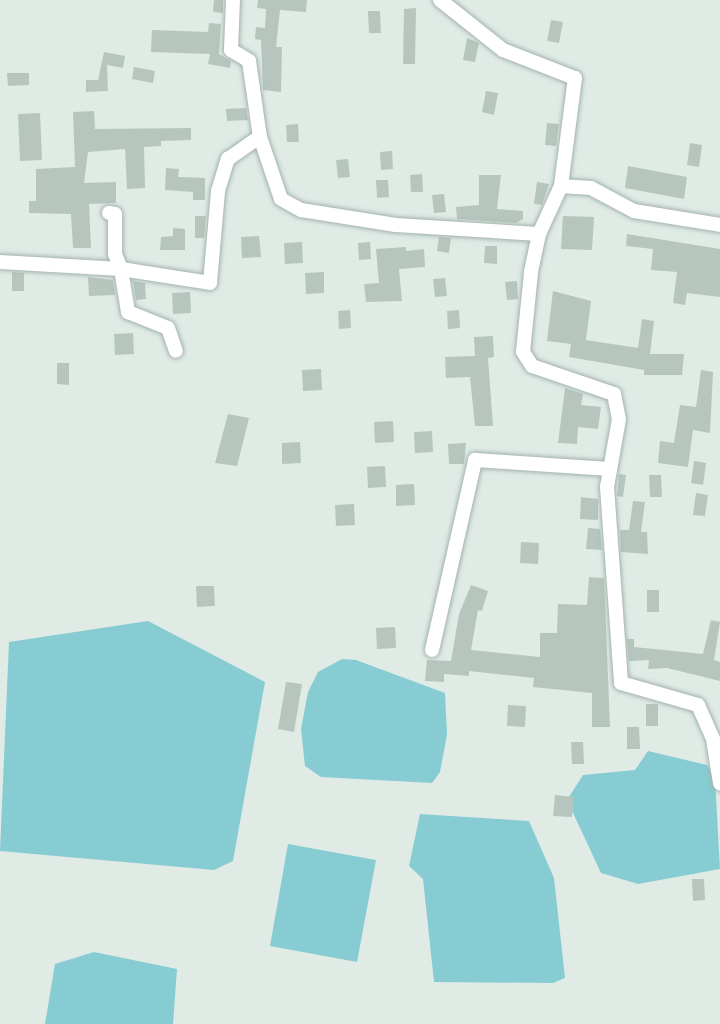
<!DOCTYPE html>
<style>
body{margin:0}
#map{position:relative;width:720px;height:1024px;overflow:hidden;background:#e0ebe6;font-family:Quicksand,sans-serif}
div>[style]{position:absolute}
.water>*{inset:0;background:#87ccd2}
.building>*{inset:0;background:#b6c6be}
.roads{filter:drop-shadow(0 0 2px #a3b3ac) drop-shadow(0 0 2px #a3b3ac)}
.minor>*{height:14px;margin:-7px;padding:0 7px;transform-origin:7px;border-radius:7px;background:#fff}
span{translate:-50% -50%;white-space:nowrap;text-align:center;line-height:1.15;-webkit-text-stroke:7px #f1f8f4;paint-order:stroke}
</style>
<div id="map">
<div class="water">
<div style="clip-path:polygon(148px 621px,265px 682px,233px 861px,214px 870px,0 851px,9px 642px)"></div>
<div style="clip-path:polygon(342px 659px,356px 660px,445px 693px,447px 735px,440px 772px,432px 783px,321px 777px,305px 766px,301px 729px,308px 692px,318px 672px)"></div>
<div style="clip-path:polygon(648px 751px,707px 765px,715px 779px,720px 869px,638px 884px,601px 873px,567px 800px,583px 775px,635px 770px)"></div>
<div style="clip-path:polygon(420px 814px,529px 821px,554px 878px,565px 978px,553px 983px,434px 982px,423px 879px,409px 866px)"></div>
<div style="clip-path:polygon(288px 844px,376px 860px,357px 962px,270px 946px)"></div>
<div style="clip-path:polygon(94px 952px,177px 969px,173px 1024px,45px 1024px,55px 964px)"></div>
</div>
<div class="building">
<div style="clip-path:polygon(214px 0,223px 0,223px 13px,213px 12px)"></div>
<div style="clip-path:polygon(258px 0,307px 0,306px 12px,280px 10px,276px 47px,282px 47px,281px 92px,263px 90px,261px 40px,255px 39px,256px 27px,265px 28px,266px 9px,257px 8px)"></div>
<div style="clip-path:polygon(416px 8px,415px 64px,403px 64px,404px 9px)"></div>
<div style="clip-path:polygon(368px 11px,380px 11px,381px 33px,369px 33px)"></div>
<div style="clip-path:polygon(551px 20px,563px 22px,559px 43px,547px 41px)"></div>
<div style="clip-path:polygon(209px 23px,221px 24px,219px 54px,231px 61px,230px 68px,208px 64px,210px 54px,151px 52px,152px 30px,208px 32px)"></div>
<div style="clip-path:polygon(467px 38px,479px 43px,475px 62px,463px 60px)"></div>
<div style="clip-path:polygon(104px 52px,125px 56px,123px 68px,107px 65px,108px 91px,86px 92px,86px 80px,98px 80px)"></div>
<div style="clip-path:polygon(134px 67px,155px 71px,153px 83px,132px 79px)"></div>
<div style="clip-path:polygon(7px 73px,29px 73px,29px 85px,8px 86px)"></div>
<div style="clip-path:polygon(486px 91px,498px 93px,494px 115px,482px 112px)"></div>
<div style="clip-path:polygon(246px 108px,248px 120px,227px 121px,226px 109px)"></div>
<div style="clip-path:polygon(94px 111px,95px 129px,191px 128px,191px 140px,161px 141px,161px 146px,144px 147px,145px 188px,127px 189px,125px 149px,88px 152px,84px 183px,116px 182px,116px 203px,89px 204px,91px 248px,73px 248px,71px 214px,29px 213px,29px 201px,36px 201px,36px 169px,75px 167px,73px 112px)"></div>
<div style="clip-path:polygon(40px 113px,42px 160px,20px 161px,18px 114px)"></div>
<div style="clip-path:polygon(547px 123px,559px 124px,556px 146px,545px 145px)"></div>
<div style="clip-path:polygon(298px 124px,299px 142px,287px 142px,286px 125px)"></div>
<div style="clip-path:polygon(690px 143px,702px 145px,699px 167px,687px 165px)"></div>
<div style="clip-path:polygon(392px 151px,393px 169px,381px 170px,380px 152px)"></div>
<div style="clip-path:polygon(348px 159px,350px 177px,338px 178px,336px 160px)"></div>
<div style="clip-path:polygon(628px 166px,687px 177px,684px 199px,625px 188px)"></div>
<div style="clip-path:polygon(166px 168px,179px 169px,178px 177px,205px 178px,205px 200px,193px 200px,193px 192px,165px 190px)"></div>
<div style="clip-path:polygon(422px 174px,423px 192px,411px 192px,410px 175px)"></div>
<div style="clip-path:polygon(479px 175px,501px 175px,497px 209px,523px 211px,523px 219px,516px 223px,457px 219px,456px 207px,479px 205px)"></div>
<div style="clip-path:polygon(376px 180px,388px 180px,389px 197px,377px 198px)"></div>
<div style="clip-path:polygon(537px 182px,549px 184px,542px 205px,534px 204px)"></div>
<div style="clip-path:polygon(444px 194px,446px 212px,434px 213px,432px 195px)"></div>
<div style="clip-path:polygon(195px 216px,206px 216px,204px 238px,195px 238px)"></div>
<div style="clip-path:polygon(563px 216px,594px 217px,592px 250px,561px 249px)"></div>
<div style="clip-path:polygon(173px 228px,185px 229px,185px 250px,160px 250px,161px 237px,173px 236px)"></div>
<div style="clip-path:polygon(627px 234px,720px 249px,720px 297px,687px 293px,685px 305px,673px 303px,677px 272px,651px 270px,653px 249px,626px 246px)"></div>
<div style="clip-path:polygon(259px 236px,261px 257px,242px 258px,241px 237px)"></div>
<div style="clip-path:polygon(439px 237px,451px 238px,449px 253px,437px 251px)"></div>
<div style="clip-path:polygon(302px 242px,303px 263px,285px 264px,284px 243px)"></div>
<div style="clip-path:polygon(370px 242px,371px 259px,359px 260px,358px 243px)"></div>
<div style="clip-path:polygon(485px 246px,497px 246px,497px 264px,484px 263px)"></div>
<div style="clip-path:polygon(406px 247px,406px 251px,424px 249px,425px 267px,399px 269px,402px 301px,366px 302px,364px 284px,379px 283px,376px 249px)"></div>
<div style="clip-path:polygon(12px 272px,24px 273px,24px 291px,12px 291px)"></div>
<div style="clip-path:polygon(324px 272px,324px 293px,306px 294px,305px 273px)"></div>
<div style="clip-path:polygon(88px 277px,113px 280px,115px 295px,89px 296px)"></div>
<div style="clip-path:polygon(445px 278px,447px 296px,435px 297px,433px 279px)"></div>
<div style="clip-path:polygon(133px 281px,145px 283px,146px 299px,136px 300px)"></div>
<div style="clip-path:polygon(517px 281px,518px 299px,507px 300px,505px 282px)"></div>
<div style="clip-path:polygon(553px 291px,591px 301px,586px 340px,638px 348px,642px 319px,654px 321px,650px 354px,684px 354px,682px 375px,644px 375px,644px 370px,569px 357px,571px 344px,547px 341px)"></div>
<div style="clip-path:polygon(190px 292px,191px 313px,173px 314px,172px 293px)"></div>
<div style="clip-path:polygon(350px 310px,351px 328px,339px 329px,338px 311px)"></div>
<div style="clip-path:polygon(459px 310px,460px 328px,448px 329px,447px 311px)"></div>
<div style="clip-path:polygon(133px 333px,134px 354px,115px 355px,114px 334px)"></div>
<div style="clip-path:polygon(493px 336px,494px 357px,488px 358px,493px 426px,475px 426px,470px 377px,446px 378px,445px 357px,475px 356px,474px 337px)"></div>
<div style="clip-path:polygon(57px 363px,69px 363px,69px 385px,57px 384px)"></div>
<div style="clip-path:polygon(321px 369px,322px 390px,303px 391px,302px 370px)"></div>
<div style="clip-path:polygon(701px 370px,713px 372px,710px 433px,693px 430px,688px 467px,658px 463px,660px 441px,674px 443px,680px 405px,696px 407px)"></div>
<div style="clip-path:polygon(565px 388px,583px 394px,581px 405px,601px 407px,598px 429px,578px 427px,577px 444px,558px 443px)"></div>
<div style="clip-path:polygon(228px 414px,249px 418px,237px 466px,215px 463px)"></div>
<div style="clip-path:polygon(393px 421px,394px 442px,375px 443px,374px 422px)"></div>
<div style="clip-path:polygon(432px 431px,433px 452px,415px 453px,414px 432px)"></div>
<div style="clip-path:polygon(300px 442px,301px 463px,282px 464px,282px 443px)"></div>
<div style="clip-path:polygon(466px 443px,464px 464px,449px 464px,448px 444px)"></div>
<div style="clip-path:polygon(694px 461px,706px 463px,703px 485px,691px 483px)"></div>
<div style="clip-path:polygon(385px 466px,386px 487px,368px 488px,367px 467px)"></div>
<div style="clip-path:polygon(619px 474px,626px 475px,623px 497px,617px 496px)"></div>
<div style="clip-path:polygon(649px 475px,661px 475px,662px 497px,650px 497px)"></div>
<div style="clip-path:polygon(414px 484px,415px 505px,396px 506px,396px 485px)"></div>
<div style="clip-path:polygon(696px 493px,708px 495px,705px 516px,693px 515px)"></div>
<div style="clip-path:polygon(581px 497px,598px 499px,598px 520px,580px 519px)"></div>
<div style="clip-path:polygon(633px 501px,645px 502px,641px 532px,647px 532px,648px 554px,621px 552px,620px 530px,629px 530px)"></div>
<div style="clip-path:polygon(354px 504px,355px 525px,336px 526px,335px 505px)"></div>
<div style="clip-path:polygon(588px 528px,600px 529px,602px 550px,586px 549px)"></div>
<div style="clip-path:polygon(521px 542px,539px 543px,538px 564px,520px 563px)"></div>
<div style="clip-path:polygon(589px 577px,604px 578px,610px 727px,592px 727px,592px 693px,533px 687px,534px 678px,469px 671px,469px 676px,444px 674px,444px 682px,425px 681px,427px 660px,451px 661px,459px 614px,471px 585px,488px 591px,482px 611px,478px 610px,471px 650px,540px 657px,540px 633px,557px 633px,558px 604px,587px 605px)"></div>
<div style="clip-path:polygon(196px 586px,214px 586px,215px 606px,197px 607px)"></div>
<div style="clip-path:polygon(647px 590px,659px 590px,659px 612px,647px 612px)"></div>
<div style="clip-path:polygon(711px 620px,720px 622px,714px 660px,720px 662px,720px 681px,667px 668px,648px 669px,649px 660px,629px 661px,627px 639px,634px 639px,634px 647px,703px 654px)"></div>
<div style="clip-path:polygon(395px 627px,396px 648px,377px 649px,376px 628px)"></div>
<div style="clip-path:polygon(286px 682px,302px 684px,294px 732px,278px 729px)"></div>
<div style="clip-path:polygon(646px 704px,658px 704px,658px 726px,646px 726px)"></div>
<div style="clip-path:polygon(508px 705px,526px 706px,525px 727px,507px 726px)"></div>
<div style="clip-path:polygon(627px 727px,639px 727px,640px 749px,627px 749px)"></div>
<div style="clip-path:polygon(571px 742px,583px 742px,584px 764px,572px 764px)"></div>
<div style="clip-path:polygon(555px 795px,574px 797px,572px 817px,553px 816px)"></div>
<div style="clip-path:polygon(692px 879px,704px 879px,705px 900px,693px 901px)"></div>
</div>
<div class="roads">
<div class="minor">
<div style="left:233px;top:0;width:50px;rotate:92.3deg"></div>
<div style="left:231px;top:50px;width:21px;rotate:31deg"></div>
<div style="left:249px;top:61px;width:77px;rotate:81.8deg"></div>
<div style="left:260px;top:137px;width:65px;rotate:71.3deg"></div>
<div style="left:281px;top:199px;width:23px;rotate:29deg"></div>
<div style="left:301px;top:210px;width:96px;rotate:9deg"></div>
<div style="left:396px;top:225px;width:143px;rotate:3.6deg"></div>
<div style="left:440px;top:0;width:80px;rotate:38.4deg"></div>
<div style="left:503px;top:50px;width:77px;rotate:21.3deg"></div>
<div style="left:575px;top:78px;width:109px;rotate:97.4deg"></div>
<div style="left:561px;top:186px;width:53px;rotate:114.6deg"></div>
<div style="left:539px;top:234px;width:40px;rotate:102deg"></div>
<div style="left:531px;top:273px;width:79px;rotate:95.8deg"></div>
<div style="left:523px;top:352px;width:17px;rotate:57deg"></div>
<div style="left:532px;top:366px;width:87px;rotate:18.9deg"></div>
<div style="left:614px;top:394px;width:25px;rotate:79deg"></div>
<div style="left:619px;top:419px;width:69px;rotate:100deg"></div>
<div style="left:607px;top:487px;width:196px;rotate:85.9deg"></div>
<div style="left:621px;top:683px;width:80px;rotate:15.9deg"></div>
<div style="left:698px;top:705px;width:37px;rotate:66deg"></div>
<div style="left:713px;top:739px;width:45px;rotate:81deg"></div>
<div style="left:561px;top:186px;width:30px;rotate:4deg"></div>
<div style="left:591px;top:188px;width:49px;rotate:28.1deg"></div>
<div style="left:634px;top:211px;width:87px;rotate:9.2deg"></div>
<div style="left:109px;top:213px;width:6px;rotate:9deg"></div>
<div style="left:115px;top:214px;width:40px;rotate:90deg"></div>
<div style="left:115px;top:254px;width:16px;rotate:68deg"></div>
<div style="left:121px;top:269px;width:90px;rotate:8.9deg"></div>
<div style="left:210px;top:283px;width:92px;rotate:-85deg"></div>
<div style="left:218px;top:191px;width:34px;rotate:-73deg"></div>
<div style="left:228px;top:159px;width:39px;rotate:-35deg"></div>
<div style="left:0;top:262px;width:121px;rotate:3.3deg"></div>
<div style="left:121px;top:269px;width:44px;rotate:80.8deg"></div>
<div style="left:128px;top:312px;width:43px;rotate:21.8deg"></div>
<div style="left:168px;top:328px;width:24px;rotate:71deg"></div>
<div style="left:432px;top:650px;width:195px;rotate:-77.2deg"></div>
<div style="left:475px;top:460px;width:135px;rotate:3.8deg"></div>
</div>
</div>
</div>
